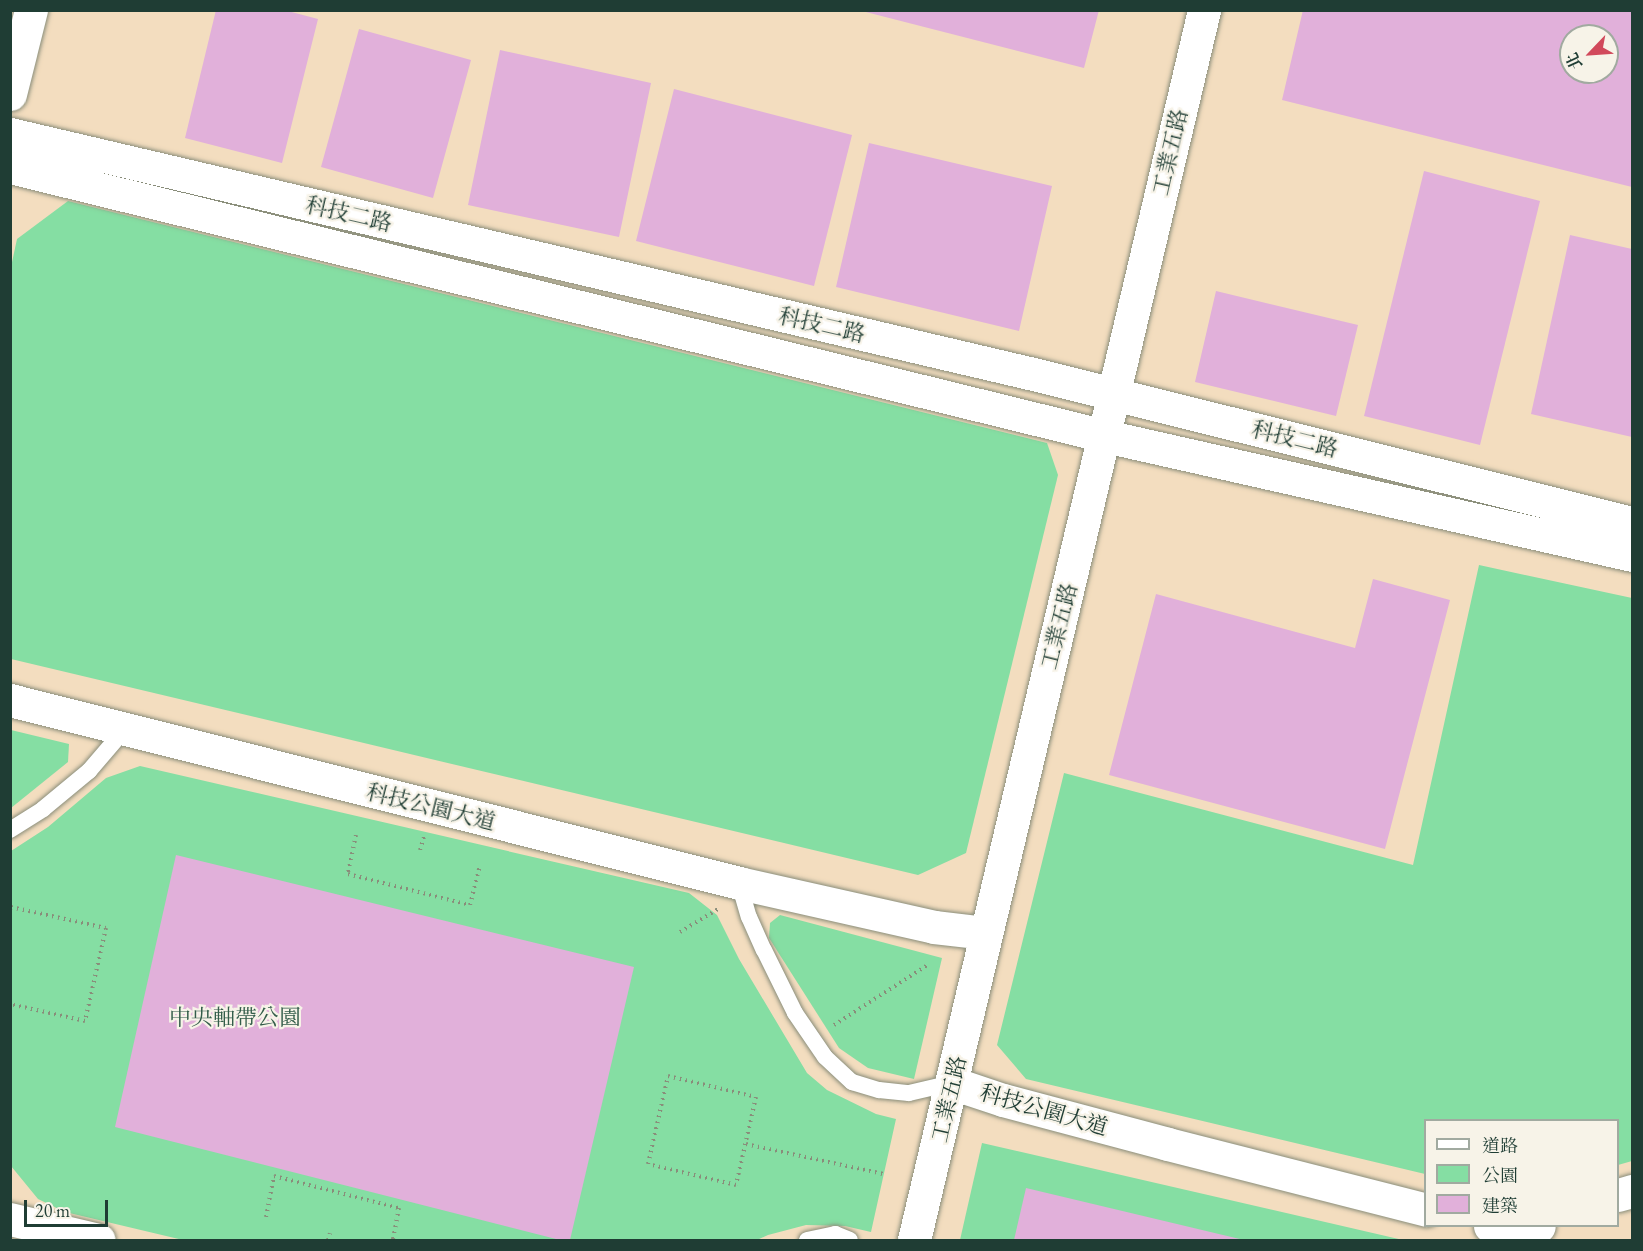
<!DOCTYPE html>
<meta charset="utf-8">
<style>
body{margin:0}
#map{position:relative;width:1643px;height:1251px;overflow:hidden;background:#f3ddbf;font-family:"EB Garamond","Noto Serif TC",serif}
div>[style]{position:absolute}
.green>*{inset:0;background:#85dea3}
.building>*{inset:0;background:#e1b0da}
.path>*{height:4px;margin-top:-2px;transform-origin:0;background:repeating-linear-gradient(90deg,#898d7a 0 1.5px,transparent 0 6px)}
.roads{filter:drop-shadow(0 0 2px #898d7a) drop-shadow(0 0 2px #898d7a)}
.service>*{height:16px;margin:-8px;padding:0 8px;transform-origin:8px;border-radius:8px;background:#fff}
.minor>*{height:33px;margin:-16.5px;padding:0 16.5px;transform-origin:16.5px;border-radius:16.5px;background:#fff}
span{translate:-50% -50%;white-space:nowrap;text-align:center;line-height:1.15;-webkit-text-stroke:4.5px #f7f3e8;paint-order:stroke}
.street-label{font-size:22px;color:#1f3d34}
.park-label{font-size:22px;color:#335d4a}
.frame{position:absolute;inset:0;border:12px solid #1f3d34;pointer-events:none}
.legend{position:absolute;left:1424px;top:1119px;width:195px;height:108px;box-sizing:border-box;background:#f7f3e8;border:2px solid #a1aaa0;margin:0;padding:8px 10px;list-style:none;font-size:18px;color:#1f3d34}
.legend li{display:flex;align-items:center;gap:12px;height:30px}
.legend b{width:30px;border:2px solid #a1aaa0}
.north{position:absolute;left:1559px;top:24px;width:60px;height:60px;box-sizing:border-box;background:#f7f3e8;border:2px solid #a1aaa0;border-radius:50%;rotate:245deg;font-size:16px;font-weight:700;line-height:24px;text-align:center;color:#1f3d34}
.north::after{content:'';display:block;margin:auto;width:21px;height:27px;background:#d1495b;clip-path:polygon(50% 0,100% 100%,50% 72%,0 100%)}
.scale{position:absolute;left:24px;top:1200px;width:84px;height:27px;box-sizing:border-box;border:3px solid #1f3d34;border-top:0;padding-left:8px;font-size:18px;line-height:21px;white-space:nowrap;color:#1f3d34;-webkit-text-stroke:4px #f7f3e8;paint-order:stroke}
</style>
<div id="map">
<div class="green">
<div style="clip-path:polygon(68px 201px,1047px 443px,1058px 475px,966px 853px,918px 875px,11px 659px,11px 267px,17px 239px)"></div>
<div style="clip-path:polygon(1479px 565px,1632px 598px,1632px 1161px,1618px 1165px,1618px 1120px,1426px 1120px,1425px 1174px,1026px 1079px,997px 1045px,1064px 773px,1413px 865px)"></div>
<div style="clip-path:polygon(11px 730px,69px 744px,68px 762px,11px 808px)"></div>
<div style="clip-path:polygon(140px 766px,689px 893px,717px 915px,739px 959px,807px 1073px,827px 1090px,876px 1114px,896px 1119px,871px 1232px,845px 1226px,806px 1225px,768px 1235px,757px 1240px,183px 1240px,65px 1212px,38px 1199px,11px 1166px,11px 851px,48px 827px,106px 778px)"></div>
<div style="clip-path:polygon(780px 915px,942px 958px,914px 1079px,868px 1068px,839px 1048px,769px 938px,770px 923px)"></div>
<div style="clip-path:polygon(982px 1143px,1403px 1240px,960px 1240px)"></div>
</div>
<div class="building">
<div style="clip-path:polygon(216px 10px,284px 10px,318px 19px,282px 163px,185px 138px)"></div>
<div style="clip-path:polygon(858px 10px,1099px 10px,1084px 68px)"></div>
<div style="clip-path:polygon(evenodd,1303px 10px,1632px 10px,1632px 187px,1282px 100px,1303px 10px,1571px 36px,1607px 36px,1607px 72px,1571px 72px,1571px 36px)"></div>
<div style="clip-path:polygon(359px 29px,471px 60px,433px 198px,321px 167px)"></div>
<div style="clip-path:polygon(500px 50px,651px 83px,619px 237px,468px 205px)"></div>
<div style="clip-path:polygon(674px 89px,852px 135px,814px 286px,636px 241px)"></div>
<div style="clip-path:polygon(869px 143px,1052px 186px,1019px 331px,836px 287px)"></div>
<div style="clip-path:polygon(1424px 171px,1540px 201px,1480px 445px,1364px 416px)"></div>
<div style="clip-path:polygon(1570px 235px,1632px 249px,1632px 437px,1531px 414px)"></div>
<div style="clip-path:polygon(1216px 291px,1358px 325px,1336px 416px,1195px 382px)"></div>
<div style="clip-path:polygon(1373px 579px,1450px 600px,1385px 849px,1109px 775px,1156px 594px,1355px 648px)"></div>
<div style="clip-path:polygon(176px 855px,634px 967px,570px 1240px,560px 1240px,115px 1127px)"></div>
<div style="clip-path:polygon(1026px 1188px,1244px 1240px,1014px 1240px)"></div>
</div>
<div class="path">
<div style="left:356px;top:835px;width:40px;rotate:102deg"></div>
<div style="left:348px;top:874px;width:126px;rotate:14.3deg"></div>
<div style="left:470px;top:905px;width:41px;rotate:-76deg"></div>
<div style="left:420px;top:850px;width:17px;rotate:-73deg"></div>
<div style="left:10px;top:910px;width:3px;rotate:-72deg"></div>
<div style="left:11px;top:907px;width:97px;rotate:12.5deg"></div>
<div style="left:106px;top:928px;width:95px;rotate:102.7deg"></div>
<div style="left:85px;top:1021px;width:77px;rotate:-167.2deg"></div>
<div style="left:680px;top:932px;width:44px;rotate:-31.2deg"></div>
<div style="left:834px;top:1025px;width:113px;rotate:-32.7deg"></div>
<div style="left:668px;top:1076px;width:90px;rotate:13.4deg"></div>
<div style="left:756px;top:1097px;width:90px;rotate:102.8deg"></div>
<div style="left:736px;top:1185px;width:90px;rotate:-166.6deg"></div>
<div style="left:648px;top:1164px;width:90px;rotate:-77.2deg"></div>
<div style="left:746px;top:1144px;width:141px;rotate:12.3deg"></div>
<div style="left:266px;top:1217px;width:42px;rotate:-79deg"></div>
<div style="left:274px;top:1176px;width:129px;rotate:14.4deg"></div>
<div style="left:399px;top:1208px;width:33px;rotate:101deg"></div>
<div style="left:328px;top:1240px;width:7px;rotate:-74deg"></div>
</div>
<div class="roads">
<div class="service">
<div style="left:10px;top:830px;width:39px;rotate:-32deg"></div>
<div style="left:43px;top:809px;width:60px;rotate:-39.6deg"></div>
<div style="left:89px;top:771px;width:54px;rotate:-49.5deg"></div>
<div style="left:739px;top:883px;width:35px;rotate:74deg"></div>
<div style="left:749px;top:917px;width:36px;rotate:66deg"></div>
<div style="left:764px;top:950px;width:70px;rotate:63.8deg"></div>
<div style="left:795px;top:1013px;width:53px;rotate:55.7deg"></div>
<div style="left:825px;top:1057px;width:37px;rotate:43deg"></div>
<div style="left:852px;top:1082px;width:28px;rotate:17deg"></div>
<div style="left:879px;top:1090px;width:30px;rotate:6deg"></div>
<div style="left:909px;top:1093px;width:44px;rotate:-13.1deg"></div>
<div style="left:807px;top:1240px;width:29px;rotate:-12deg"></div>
<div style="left:835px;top:1234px;width:16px;rotate:22deg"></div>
</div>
<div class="minor">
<div style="left:10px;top:94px;width:87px;rotate:-76deg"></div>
<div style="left:10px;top:134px;width:1051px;rotate:13.2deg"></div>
<div style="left:1033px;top:374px;width:617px;rotate:13.97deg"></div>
<div style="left:10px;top:167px;width:1128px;rotate:13.8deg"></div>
<div style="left:1105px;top:436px;width:540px;rotate:12.72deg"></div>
<div style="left:10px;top:700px;width:752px;rotate:14.09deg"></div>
<div style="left:739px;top:883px;width:200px;rotate:12.7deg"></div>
<div style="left:934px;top:927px;width:51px;rotate:6.7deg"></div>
<div style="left:952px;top:1083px;width:54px;rotate:18.4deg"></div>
<div style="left:1003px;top:1100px;width:171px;rotate:14.9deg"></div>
<div style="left:1168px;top:1144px;width:266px;rotate:14.3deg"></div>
<div style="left:1618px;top:1195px;width:15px;rotate:-16deg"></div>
<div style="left:10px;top:1219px;width:91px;rotate:13.3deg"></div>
<div style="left:1490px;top:1226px;width:43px;rotate:2.7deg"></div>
<div style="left:1533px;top:1228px;width:6px;rotate:-18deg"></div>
<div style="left:914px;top:1240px;width:1264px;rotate:-76.73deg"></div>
</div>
</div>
<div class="street-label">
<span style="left:1170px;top:152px;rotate:-77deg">工業五路</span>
<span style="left:349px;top:214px;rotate:13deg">科技二路</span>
<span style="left:822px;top:325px;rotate:13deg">科技二路</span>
<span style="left:1295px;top:439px;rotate:14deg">科技二路</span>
<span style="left:1059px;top:626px;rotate:-76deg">工業五路</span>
<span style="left:431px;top:807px;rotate:14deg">科技公園大道</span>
<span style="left:949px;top:1099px;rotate:-77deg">工業五路</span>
<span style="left:1044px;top:1110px;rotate:16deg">科技公園大道</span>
</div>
<div class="park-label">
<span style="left:235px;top:1018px">中央軸帶公園</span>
</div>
<div class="frame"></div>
<ul class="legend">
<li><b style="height:8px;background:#fff"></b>道路</li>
<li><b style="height:16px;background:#85dea3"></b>公園</li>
<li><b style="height:16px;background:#e1b0da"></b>建築</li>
</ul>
<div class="north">北</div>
<div class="scale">20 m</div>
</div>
